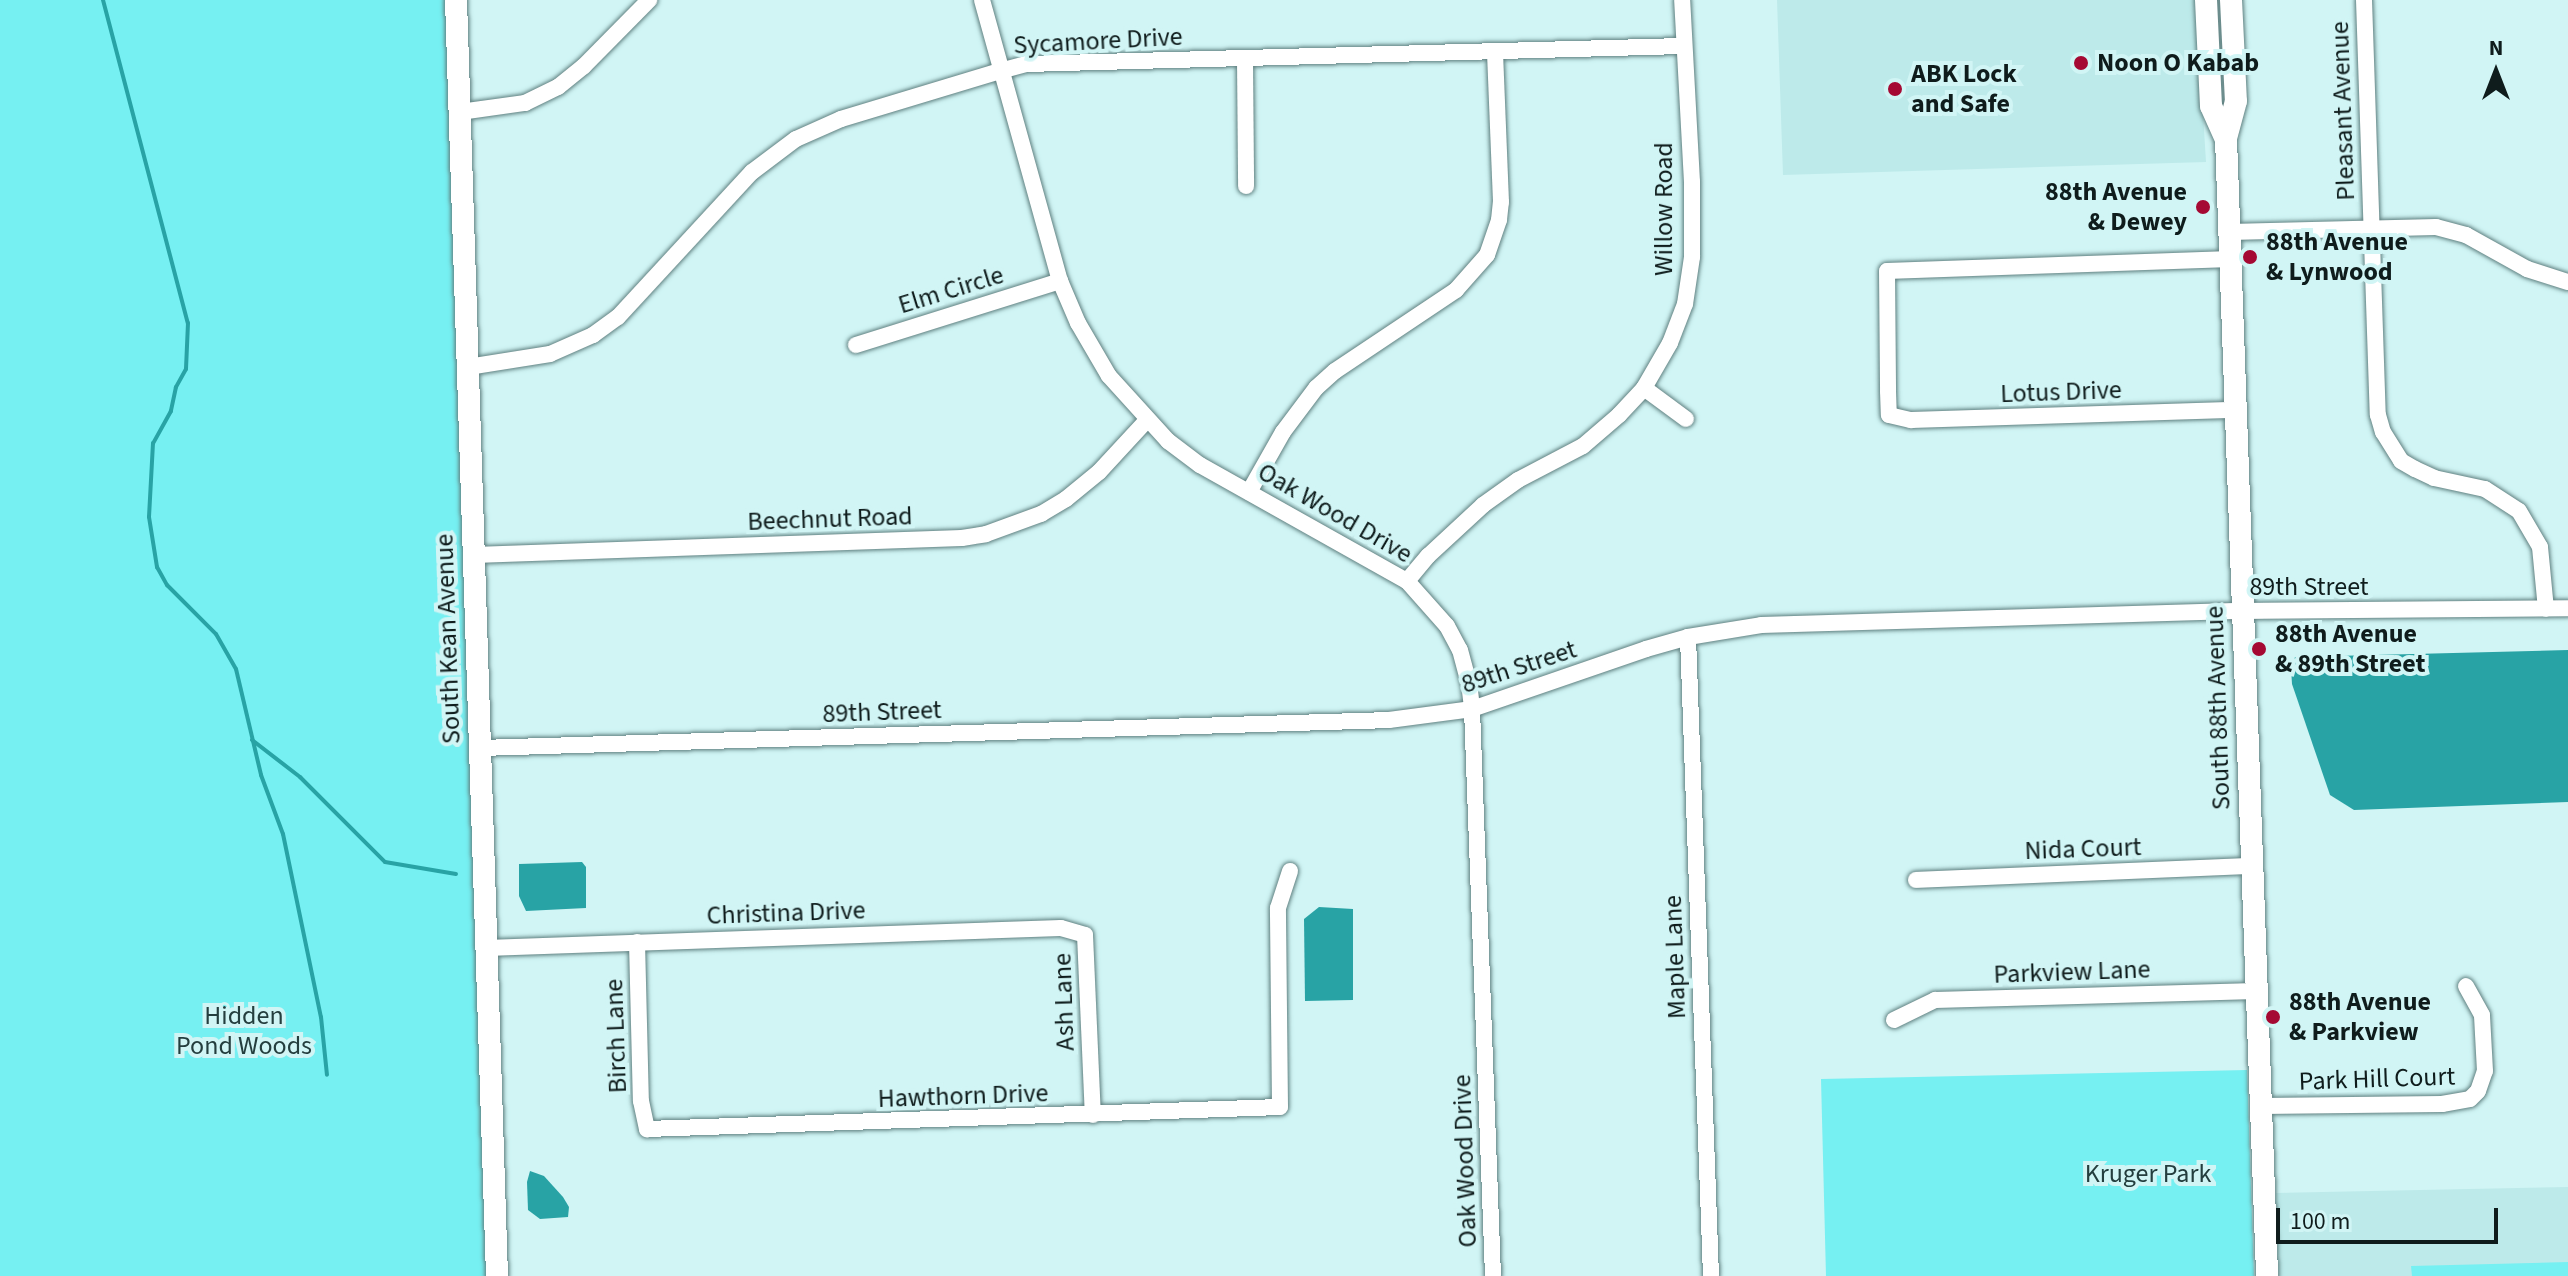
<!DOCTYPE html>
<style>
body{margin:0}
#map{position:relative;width:2568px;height:1276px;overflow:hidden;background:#d1f5f5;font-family:"Source Sans 3",sans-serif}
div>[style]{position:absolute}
.built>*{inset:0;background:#bdeaea}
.green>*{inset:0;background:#76f0f2}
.water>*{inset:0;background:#28a3a5}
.stream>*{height:4px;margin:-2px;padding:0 2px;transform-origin:2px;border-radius:2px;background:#28a3a5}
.roads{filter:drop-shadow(0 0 2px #5f8080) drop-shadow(0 0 2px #5f8080)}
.street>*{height:16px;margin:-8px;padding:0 8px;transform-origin:8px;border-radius:8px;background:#fff}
.secondary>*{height:22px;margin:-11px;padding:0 11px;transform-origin:11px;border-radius:11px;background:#fff}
.dots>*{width:22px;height:22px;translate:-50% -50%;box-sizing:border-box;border:4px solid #d1f5f5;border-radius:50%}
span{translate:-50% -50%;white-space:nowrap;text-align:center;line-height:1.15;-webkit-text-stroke:8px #d1f5f5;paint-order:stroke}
.street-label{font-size:26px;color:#0f1c1c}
.poi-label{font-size:26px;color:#0f1c1c;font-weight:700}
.left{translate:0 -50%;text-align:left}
.right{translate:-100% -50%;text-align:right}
.park-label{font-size:26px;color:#243e3e}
.north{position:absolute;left:2456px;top:32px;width:80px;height:80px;-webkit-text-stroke:6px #d1f5f5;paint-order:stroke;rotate:0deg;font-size:22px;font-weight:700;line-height:32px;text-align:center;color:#0f1c1c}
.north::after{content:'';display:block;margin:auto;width:28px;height:36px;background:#0f1c1c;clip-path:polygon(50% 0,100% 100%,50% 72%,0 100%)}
.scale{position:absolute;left:2276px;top:1208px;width:222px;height:36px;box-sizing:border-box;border:4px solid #0f1c1c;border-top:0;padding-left:10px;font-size:24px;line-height:28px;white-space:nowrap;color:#0f1c1c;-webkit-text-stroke:6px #d1f5f5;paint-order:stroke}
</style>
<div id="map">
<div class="built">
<div style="clip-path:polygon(1777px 0,2196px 0,2206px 162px,1783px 175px)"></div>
<div style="clip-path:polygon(2568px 1187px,2568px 1276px,2279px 1276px,2276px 1193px)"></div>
</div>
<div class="green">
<div style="clip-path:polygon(0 0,455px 0,495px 1276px,0 1276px)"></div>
<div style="clip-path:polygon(2247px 1070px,2254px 1276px,1826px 1276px,1821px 1079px)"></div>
<div style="clip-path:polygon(2568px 1262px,2568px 1276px,2412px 1276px,2411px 1266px)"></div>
</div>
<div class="water">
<div style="clip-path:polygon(2568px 650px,2568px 802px,2354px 810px,2330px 795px,2292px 684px,2291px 669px,2295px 657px)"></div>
<div style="clip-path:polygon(582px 862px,586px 867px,586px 908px,526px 911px,519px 896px,519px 864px)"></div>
<div style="clip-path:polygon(1319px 907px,1353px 909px,1353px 1000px,1305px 1001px,1304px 919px)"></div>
<div style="clip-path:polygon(530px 1171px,544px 1176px,563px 1197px,569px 1207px,568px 1217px,540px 1219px,528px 1210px,527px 1182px)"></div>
</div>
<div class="stream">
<div style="left:103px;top:0;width:334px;rotate:75.3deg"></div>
<div style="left:188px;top:323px;width:46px;rotate:92.5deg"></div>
<div style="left:186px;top:369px;width:21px;rotate:119deg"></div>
<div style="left:176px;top:387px;width:25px;rotate:102deg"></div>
<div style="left:171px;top:411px;width:37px;rotate:119deg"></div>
<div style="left:153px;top:443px;width:74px;rotate:93.1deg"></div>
<div style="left:149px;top:517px;width:51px;rotate:80.9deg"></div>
<div style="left:157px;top:567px;width:21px;rotate:61deg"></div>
<div style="left:167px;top:585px;width:69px;rotate:45deg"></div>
<div style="left:216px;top:634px;width:40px;rotate:60.3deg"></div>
<div style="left:236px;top:669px;width:109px;rotate:76.7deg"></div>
<div style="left:261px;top:775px;width:63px;rotate:69.6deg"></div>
<div style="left:283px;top:834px;width:187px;rotate:78.3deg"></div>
<div style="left:321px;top:1017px;width:58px;rotate:84.1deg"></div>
<div style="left:252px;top:740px;width:61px;rotate:37.6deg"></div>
<div style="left:300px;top:777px;width:120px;rotate:45deg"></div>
<div style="left:385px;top:862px;width:72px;rotate:9.6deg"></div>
</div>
<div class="roads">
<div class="street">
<div style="left:982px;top:0;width:292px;rotate:74.5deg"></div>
<div style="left:1060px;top:281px;width:46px;rotate:66.8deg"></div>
<div style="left:1078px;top:323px;width:61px;rotate:59.7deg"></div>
<div style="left:1109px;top:376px;width:88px;rotate:47.8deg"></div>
<div style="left:1168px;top:441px;width:40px;rotate:37deg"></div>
<div style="left:1200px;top:465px;width:237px;rotate:29.3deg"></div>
<div style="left:1407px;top:581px;width:60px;rotate:48.4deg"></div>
<div style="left:1447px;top:626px;width:27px;rotate:62deg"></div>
<div style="left:1460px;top:650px;width:34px;rotate:75deg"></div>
<div style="left:1469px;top:683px;width:26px;rotate:83deg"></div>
<div style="left:1472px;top:709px;width:567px;rotate:87.88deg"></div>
<div style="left:2364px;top:0;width:415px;rotate:88.1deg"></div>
<div style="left:2378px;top:415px;width:18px;rotate:74deg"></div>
<div style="left:2383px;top:432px;width:34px;rotate:58deg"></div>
<div style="left:2401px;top:461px;width:16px;rotate:30deg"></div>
<div style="left:2415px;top:469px;width:21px;rotate:25deg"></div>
<div style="left:2434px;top:478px;width:52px;rotate:12.2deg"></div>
<div style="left:2485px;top:489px;width:40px;rotate:32.9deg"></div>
<div style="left:2519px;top:511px;width:42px;rotate:59.7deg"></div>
<div style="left:2540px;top:547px;width:62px;rotate:84.5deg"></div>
<div style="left:1245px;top:60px;width:126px;rotate:89.5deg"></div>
<div style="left:460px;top:112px;width:66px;rotate:-7.9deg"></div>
<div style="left:525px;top:103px;width:37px;rotate:-26deg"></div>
<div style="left:558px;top:87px;width:33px;rotate:-39deg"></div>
<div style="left:584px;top:66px;width:93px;rotate:-45.4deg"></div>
<div style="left:2229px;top:232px;width:207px;rotate:-1.4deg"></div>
<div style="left:2436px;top:227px;width:31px;rotate:15deg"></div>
<div style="left:2466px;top:235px;width:70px;rotate:29.1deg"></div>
<div style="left:2527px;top:269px;width:43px;rotate:17.6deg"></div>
<div style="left:2230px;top:259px;width:343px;rotate:178deg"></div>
<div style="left:1887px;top:271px;width:120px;rotate:89.5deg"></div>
<div style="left:1888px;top:391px;width:24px;rotate:88deg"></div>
<div style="left:1889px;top:415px;width:23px;rotate:13deg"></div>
<div style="left:1911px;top:420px;width:325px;rotate:-1.8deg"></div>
<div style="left:856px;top:345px;width:214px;rotate:-17.4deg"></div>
<div style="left:468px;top:367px;width:83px;rotate:-9deg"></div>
<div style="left:550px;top:354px;width:47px;rotate:-23.8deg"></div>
<div style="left:593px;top:335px;width:31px;rotate:-36deg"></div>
<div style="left:618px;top:317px;width:197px;rotate:-47.3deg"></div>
<div style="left:752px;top:172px;width:55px;rotate:-36.9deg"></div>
<div style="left:796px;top:139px;width:49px;rotate:-24deg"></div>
<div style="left:841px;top:119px;width:166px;rotate:-16.8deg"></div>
<div style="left:1000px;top:71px;width:27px;rotate:-15deg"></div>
<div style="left:1026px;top:64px;width:658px;rotate:-1.57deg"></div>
<div style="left:1644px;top:388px;width:52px;rotate:36.4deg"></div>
<div style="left:1249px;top:492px;width:69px;rotate:-60.5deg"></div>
<div style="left:1283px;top:432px;width:55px;rotate:-53.1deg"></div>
<div style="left:1316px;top:388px;width:25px;rotate:-42deg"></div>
<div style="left:1335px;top:371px;width:146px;rotate:-33.8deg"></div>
<div style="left:1456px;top:290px;width:47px;rotate:-48.5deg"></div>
<div style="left:1487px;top:255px;width:37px;rotate:-71deg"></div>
<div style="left:1499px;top:220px;width:18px;rotate:-84deg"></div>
<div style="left:1501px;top:202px;width:150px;rotate:-92.3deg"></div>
<div style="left:474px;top:555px;width:488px;rotate:-2deg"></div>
<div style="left:962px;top:538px;width:24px;rotate:-9deg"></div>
<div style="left:986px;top:534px;width:59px;rotate:-20deg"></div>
<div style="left:1041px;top:514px;width:29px;rotate:-31deg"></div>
<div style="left:1066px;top:499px;width:43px;rotate:-39.3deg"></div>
<div style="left:1099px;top:472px;width:71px;rotate:-47.3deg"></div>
<div style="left:1407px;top:581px;width:33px;rotate:-50deg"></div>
<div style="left:1428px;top:556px;width:75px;rotate:-42.8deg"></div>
<div style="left:1483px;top:505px;width:43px;rotate:-35.5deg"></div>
<div style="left:1518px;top:480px;width:73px;rotate:-27.6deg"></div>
<div style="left:1583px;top:446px;width:48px;rotate:-40.7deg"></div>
<div style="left:1619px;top:415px;width:37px;rotate:-47deg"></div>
<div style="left:1644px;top:388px;width:52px;rotate:-60deg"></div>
<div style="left:1670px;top:343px;width:42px;rotate:-69deg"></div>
<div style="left:1685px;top:304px;width:48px;rotate:-81.5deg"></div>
<div style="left:1692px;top:257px;width:75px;rotate:-90deg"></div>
<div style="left:1692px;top:182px;width:182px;rotate:-93.1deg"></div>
<div style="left:1688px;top:637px;width:639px;rotate:87.94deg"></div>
<div style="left:480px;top:748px;width:909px;rotate:-1.76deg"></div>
<div style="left:1389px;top:720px;width:84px;rotate:-7.5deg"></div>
<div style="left:1472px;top:709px;width:184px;rotate:-19deg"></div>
<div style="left:1646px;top:649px;width:44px;rotate:-15.9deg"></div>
<div style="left:1688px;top:637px;width:74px;rotate:-9.3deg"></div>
<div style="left:1761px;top:625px;width:482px;rotate:-1.7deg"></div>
<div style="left:2243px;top:611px;width:325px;rotate:-0.5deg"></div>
<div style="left:1916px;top:880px;width:336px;rotate:-2.4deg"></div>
<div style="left:637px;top:942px;width:159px;rotate:88.6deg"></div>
<div style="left:641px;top:1101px;width:29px;rotate:78deg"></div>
<div style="left:647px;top:1129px;width:633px;rotate:-1.99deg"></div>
<div style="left:1280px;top:1107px;width:199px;rotate:-90.6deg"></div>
<div style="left:1278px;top:908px;width:39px;rotate:-72deg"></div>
<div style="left:486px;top:948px;width:575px;rotate:-1.99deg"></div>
<div style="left:1061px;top:928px;width:25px;rotate:16deg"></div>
<div style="left:1085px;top:935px;width:180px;rotate:87.5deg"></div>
<div style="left:1894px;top:1020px;width:46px;rotate:-26deg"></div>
<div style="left:1935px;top:1000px;width:321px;rotate:-1.6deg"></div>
<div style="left:2261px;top:1106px;width:181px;rotate:-0.6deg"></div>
<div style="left:2442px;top:1104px;width:28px;rotate:-10deg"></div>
<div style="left:2470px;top:1099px;width:11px;rotate:-45deg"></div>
<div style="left:2478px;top:1091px;width:21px;rotate:-71deg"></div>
<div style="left:2485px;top:1071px;width:56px;rotate:-93.1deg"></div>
<div style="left:2482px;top:1015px;width:33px;rotate:-119deg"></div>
</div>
<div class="secondary">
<div style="left:456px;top:0;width:1277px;rotate:88.16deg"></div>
<div style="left:2206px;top:0;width:106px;rotate:87.3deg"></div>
<div style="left:2211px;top:106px;width:36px;rotate:66deg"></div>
<div style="left:2231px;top:0;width:101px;rotate:87.2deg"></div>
<div style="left:2236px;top:101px;width:39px;rotate:105deg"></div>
<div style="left:2226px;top:139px;width:1138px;rotate:87.93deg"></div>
</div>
</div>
<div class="dots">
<div style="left:2081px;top:63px;background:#a50933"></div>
<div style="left:1895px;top:89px;background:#a50933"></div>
<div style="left:2203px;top:207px;background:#a50933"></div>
<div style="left:2250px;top:257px;background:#a50933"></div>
<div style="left:2259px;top:649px;background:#a50933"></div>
<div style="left:2273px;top:1017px;background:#a50933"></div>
</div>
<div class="street-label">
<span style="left:1098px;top:41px;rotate:-3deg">Sycamore Drive</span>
<span style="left:2343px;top:111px;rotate:-92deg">Pleasant Avenue</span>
<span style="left:1664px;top:209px;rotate:-90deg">Willow Road</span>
<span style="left:951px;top:290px;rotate:-17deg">Elm Circle</span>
<span style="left:2061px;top:392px;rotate:-2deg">Lotus Drive</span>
<span style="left:1335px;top:513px;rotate:30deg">Oak Wood Drive</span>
<span style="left:830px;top:519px;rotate:-2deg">Beechnut Road</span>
<span style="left:2309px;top:587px">89th Street</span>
<span style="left:448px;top:639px;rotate:-92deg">South Kean Avenue</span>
<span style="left:1519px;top:667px;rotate:-18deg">89th Street</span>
<span style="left:2218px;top:708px;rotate:-92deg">South 88th Avenue</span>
<span style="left:882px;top:712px;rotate:-2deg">89th Street</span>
<span style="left:2083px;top:849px;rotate:-2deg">Nida Court</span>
<span style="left:786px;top:913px;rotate:-2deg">Christina Drive</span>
<span style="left:1675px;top:957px;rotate:-92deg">Maple Lane</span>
<span style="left:2072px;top:972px;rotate:-2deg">Parkview Lane</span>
<span style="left:1064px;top:1002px;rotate:-92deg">Ash Lane</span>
<span style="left:616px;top:1036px;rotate:-92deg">Birch Lane</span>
<span style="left:2377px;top:1079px;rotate:-2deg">Park Hill Court</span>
<span style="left:963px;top:1096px;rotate:-2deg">Hawthorn Drive</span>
<span style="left:1465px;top:1161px;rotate:-92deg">Oak Wood Drive</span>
</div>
<div class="poi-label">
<span class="left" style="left:2097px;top:63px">Noon O Kabab</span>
<span class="left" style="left:1911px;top:89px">ABK Lock<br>and Safe</span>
<span class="right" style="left:2187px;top:207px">88th Avenue<br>&amp; Dewey</span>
<span class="left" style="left:2266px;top:257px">88th Avenue<br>&amp; Lynwood</span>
<span class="left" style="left:2275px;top:649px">88th Avenue<br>&amp; 89th Street</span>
<span class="left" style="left:2289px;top:1017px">88th Avenue<br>&amp; Parkview</span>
</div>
<div class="park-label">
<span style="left:244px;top:1031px">Hidden<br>Pond Woods</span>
<span style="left:2148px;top:1174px">Kruger Park</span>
</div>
<div class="north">N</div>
<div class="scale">100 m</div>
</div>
